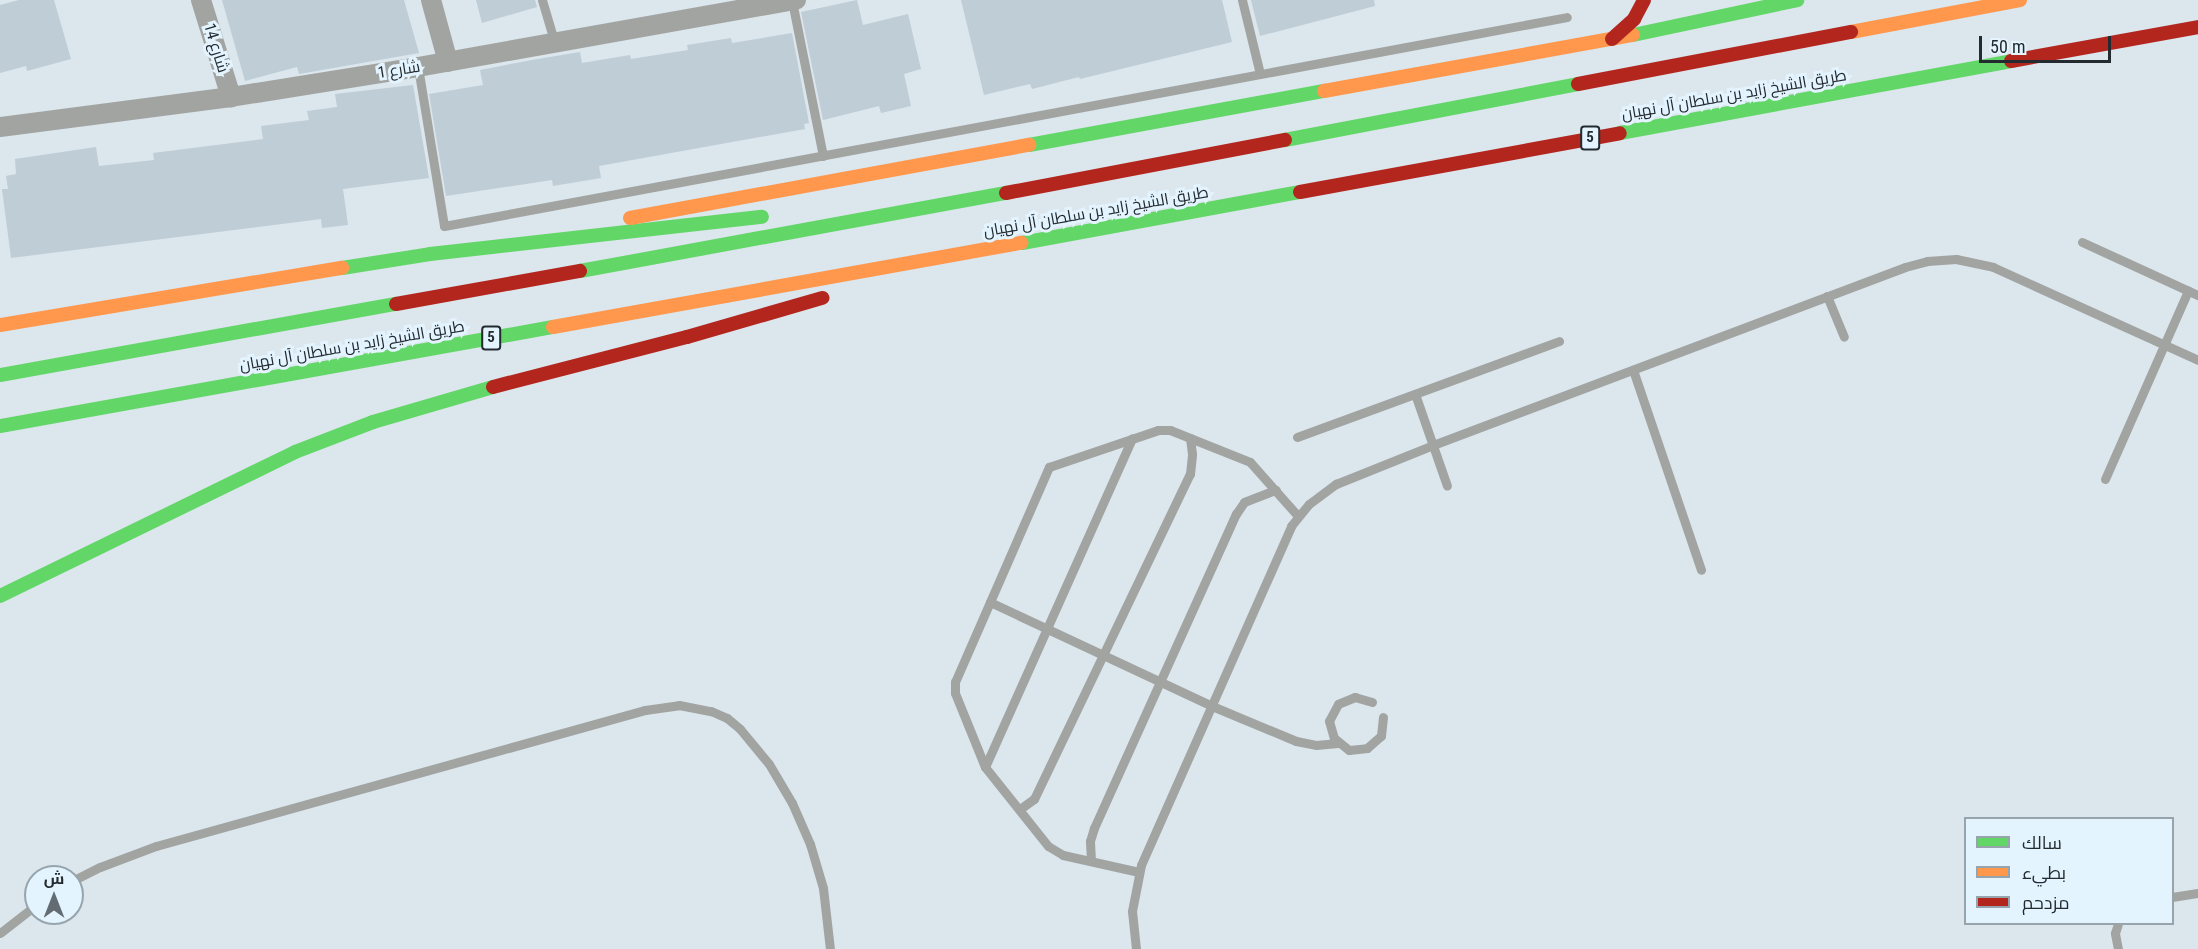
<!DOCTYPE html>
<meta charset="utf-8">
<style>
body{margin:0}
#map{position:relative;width:2198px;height:949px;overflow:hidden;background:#dbe6ed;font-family:"Roboto Condensed",Cairo,sans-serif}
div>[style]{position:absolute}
.building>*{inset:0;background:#bfcdd6}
.lane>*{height:9px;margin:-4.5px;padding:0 4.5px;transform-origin:4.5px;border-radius:4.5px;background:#a2a4a2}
.street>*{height:20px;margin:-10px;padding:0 10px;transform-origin:10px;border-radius:10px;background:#a2a4a2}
.fast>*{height:14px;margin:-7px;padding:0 7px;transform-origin:7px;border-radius:7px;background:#63d668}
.slow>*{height:14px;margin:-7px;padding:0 7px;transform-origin:7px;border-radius:7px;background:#ff974d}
.jam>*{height:14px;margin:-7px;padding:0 7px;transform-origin:7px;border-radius:7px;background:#b3261e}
span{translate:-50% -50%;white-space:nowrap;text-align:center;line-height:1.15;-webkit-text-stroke:6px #e4f4ff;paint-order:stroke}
.shield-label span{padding:2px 4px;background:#e4f4ff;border:2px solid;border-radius:4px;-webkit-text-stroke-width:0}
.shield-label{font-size:15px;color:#232b30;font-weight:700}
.street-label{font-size:16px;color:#232b30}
.legend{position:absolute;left:1964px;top:817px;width:210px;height:108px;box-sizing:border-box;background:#e4f4ff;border:2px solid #97a4ac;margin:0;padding:8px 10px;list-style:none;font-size:18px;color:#232b30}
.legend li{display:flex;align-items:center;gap:12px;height:30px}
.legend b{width:30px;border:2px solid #97a4ac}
.north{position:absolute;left:24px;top:865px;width:60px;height:60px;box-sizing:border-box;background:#e4f4ff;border:2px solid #97a4ac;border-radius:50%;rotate:0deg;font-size:16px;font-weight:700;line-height:24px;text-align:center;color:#232b30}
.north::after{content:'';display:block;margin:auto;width:21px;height:27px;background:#636c72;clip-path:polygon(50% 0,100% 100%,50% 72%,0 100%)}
.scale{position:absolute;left:1979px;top:36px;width:132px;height:27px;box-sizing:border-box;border:3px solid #232b30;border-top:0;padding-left:8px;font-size:18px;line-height:21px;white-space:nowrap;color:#232b30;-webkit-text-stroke:4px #e4f4ff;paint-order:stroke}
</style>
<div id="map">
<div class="building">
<div style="clip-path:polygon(19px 0,54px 0,71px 59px,27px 71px,26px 66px,0 73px,0 5px)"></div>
<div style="clip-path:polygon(222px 0,404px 0,419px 53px,299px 74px,297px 67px,245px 81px)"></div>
<div style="clip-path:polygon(476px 0,535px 0,537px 7px,482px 23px)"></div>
<div style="clip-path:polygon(857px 0,863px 25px,908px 14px,921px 69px,904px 74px,911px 106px,881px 113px,879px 106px,823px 120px,801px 12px)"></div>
<div style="clip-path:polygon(961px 0,1222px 0,1232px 42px,1080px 79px,1079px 77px,1032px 89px,1030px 84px,984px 95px)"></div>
<div style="clip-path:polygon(1251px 0,1374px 0,1375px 6px,1260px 36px)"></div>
<div style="clip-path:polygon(792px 33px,809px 123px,804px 124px,805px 129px,599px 166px,601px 178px,553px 186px,552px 180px,446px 196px,429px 94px,483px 85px,480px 70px,532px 60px,580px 52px,582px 63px,630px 55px,631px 59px,688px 50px,687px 45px,731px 38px,732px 43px)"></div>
<div style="clip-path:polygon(413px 85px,429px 178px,343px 189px,348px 225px,322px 228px,321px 219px,11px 258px,2px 189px,8px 189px,6px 176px,16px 174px,15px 159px,96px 147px,99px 166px,154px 160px,153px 153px,263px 139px,261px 126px,309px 120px,307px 111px,337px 107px,335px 94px)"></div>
</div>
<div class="lane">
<div style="left:542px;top:0;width:46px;rotate:73.5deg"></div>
<div style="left:1242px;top:0;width:76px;rotate:76.3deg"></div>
<div style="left:792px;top:1px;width:158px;rotate:78.7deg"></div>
<div style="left:418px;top:67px;width:161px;rotate:80.7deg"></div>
<div style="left:444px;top:226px;width:1142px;rotate:-10.54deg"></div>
<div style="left:2082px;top:242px;width:128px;rotate:24.6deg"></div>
<div style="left:1827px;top:296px;width:44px;rotate:67.5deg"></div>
<div style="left:1633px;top:370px;width:211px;rotate:71.2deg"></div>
<div style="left:1415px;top:394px;width:97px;rotate:70.8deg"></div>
<div style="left:1297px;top:437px;width:279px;rotate:-20.1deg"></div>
<div style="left:2105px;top:479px;width:206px;rotate:-66.2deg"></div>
<div style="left:990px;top:602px;width:245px;rotate:25.1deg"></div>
<div style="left:1212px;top:706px;width:91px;rotate:22.6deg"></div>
<div style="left:1296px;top:741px;width:20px;rotate:11deg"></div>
<div style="left:1316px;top:745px;width:22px;rotate:-5deg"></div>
<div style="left:1372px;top:702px;width:18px;rotate:-164deg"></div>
<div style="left:1355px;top:697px;width:18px;rotate:158deg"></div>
<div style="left:1338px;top:704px;width:19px;rotate:118deg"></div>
<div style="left:1329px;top:721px;width:18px;rotate:74deg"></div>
<div style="left:1334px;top:738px;width:19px;rotate:39deg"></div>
<div style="left:1349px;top:750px;width:18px;rotate:-6deg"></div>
<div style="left:1367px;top:748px;width:18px;rotate:-41deg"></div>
<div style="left:1381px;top:736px;width:19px;rotate:-84deg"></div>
<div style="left:985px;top:767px;width:360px;rotate:-65.9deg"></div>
<div style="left:1020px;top:809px;width:17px;rotate:-36deg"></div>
<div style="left:1034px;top:799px;width:361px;rotate:-64.4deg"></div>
<div style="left:1190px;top:474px;width:20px;rotate:-84deg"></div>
<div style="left:1192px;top:454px;width:16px;rotate:-97deg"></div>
<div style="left:1091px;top:861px;width:20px;rotate:-93deg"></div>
<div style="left:1090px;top:841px;width:14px;rotate:-73deg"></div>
<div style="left:1094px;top:828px;width:345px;rotate:-65.7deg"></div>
<div style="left:1236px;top:514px;width:14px;rotate:-56deg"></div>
<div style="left:1244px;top:502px;width:34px;rotate:-21deg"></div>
<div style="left:1139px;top:872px;width:78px;rotate:-167.4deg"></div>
<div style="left:1063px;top:855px;width:17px;rotate:-149deg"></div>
<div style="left:1048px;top:846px;width:101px;rotate:-128.6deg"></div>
<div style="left:985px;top:767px;width:80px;rotate:-112.1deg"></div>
<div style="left:955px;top:693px;width:11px;rotate:-90deg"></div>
<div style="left:955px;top:682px;width:235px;rotate:-66.4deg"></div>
<div style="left:1049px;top:467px;width:115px;rotate:-18.7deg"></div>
<div style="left:1158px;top:430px;width:12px"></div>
<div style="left:1170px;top:430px;width:86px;rotate:21.8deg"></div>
<div style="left:1250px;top:462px;width:71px;rotate:48.4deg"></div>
<div style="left:72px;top:881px;width:31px;rotate:-27deg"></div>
<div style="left:100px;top:867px;width:60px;rotate:-20.6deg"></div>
<div style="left:156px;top:846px;width:508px;rotate:-15.54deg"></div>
<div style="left:645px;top:710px;width:34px;rotate:-8deg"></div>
<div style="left:679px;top:705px;width:33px;rotate:11deg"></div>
<div style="left:711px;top:711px;width:17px;rotate:24deg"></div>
<div style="left:727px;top:718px;width:17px;rotate:40deg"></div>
<div style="left:740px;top:729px;width:45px;rotate:50.4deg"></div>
<div style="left:769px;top:764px;width:45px;rotate:59.5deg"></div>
<div style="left:792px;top:803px;width:45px;rotate:66.3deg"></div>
<div style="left:810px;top:844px;width:46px;rotate:73.5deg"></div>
<div style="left:823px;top:888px;width:61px;rotate:83.5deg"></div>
<div style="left:2172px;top:897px;width:26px;rotate:-9deg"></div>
<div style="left:0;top:933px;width:46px;rotate:-37.9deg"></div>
<div style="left:1136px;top:949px;width:38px;rotate:-96deg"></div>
<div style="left:1132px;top:911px;width:47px;rotate:-78.9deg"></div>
<div style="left:1141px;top:865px;width:371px;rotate:-66.1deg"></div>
<div style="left:1291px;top:526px;width:28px;rotate:-51deg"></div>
<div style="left:1309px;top:504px;width:34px;rotate:-37deg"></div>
<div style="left:1336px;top:484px;width:105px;rotate:-21.9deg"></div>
<div style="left:1433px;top:445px;width:504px;rotate:-20.66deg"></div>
<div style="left:1905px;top:267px;width:23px;rotate:-15deg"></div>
<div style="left:1927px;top:261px;width:29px;rotate:-4deg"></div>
<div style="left:1956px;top:259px;width:38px;rotate:12deg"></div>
<div style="left:1993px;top:267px;width:225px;rotate:24.4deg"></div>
<div style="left:2118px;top:949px;width:16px;rotate:-101deg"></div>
<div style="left:2115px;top:933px;width:9px;rotate:-72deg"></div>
</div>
<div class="street">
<div style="left:201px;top:0;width:102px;rotate:72.8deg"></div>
<div style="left:431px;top:0;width:64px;rotate:74.7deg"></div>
<div style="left:0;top:127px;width:233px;rotate:-7.4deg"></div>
<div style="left:231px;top:97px;width:189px;rotate:-9.1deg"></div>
<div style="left:418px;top:67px;width:384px;rotate:-10.1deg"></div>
</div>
<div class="fast">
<div style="left:1633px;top:35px;width:168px;rotate:-12deg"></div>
<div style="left:1620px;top:133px;width:398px;rotate:-10.4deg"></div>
<div style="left:1285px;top:140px;width:298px;rotate:-10.8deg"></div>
<div style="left:1029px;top:145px;width:300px;rotate:-10.4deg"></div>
<div style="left:1022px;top:243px;width:283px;rotate:-10.4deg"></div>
<div style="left:342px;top:268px;width:89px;rotate:-9deg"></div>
<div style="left:430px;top:254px;width:334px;rotate:-6.4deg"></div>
<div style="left:580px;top:271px;width:433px;rotate:-10.4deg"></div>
<div style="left:0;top:375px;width:402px;rotate:-10.2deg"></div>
<div style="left:0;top:426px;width:562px;rotate:-10.15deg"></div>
<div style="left:0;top:596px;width:328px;rotate:-26deg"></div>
<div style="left:295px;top:452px;width:84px;rotate:-21deg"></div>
<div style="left:373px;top:422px;width:125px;rotate:-16.3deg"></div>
</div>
<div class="slow">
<div style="left:1851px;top:32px;width:172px;rotate:-10.7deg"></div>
<div style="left:1324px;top:91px;width:314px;rotate:-10.3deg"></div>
<div style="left:630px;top:218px;width:406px;rotate:-10.4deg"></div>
<div style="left:0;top:325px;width:347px;rotate:-9.5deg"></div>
<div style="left:553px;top:327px;width:476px;rotate:-10.2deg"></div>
</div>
<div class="jam">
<div style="left:1612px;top:39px;width:30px;rotate:-42deg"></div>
<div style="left:1634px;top:19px;width:21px;rotate:-62deg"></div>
<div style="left:2011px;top:61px;width:190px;rotate:-10.3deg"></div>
<div style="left:1578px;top:84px;width:278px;rotate:-10.8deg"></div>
<div style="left:1300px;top:192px;width:325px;rotate:-10.4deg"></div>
<div style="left:1006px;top:193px;width:284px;rotate:-10.8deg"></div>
<div style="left:396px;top:304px;width:187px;rotate:-10.2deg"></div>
<div style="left:493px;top:387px;width:200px;rotate:-14.5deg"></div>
<div style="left:687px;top:337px;width:141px;rotate:-16.1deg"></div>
</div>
<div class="shield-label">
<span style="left:1590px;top:138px">5</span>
<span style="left:491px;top:338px">5</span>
</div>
<div class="street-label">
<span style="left:216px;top:48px;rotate:73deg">شارع 14</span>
<span style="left:399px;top:70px;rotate:-9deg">شارع 1</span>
<span style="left:1734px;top:95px;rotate:-10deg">طريق الشيخ زايد بن سلطان آل نهيان</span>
<span style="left:1096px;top:212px;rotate:-10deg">طريق الشيخ زايد بن سلطان آل نهيان</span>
<span style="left:352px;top:346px;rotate:-10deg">طريق الشيخ زايد بن سلطان آل نهيان</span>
</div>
<ul class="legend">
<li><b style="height:8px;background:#63d668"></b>سالك</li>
<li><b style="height:8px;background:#ff974d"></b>بطيء</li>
<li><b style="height:8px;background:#b3261e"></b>مزدحم</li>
</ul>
<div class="north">ش</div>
<div class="scale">50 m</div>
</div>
